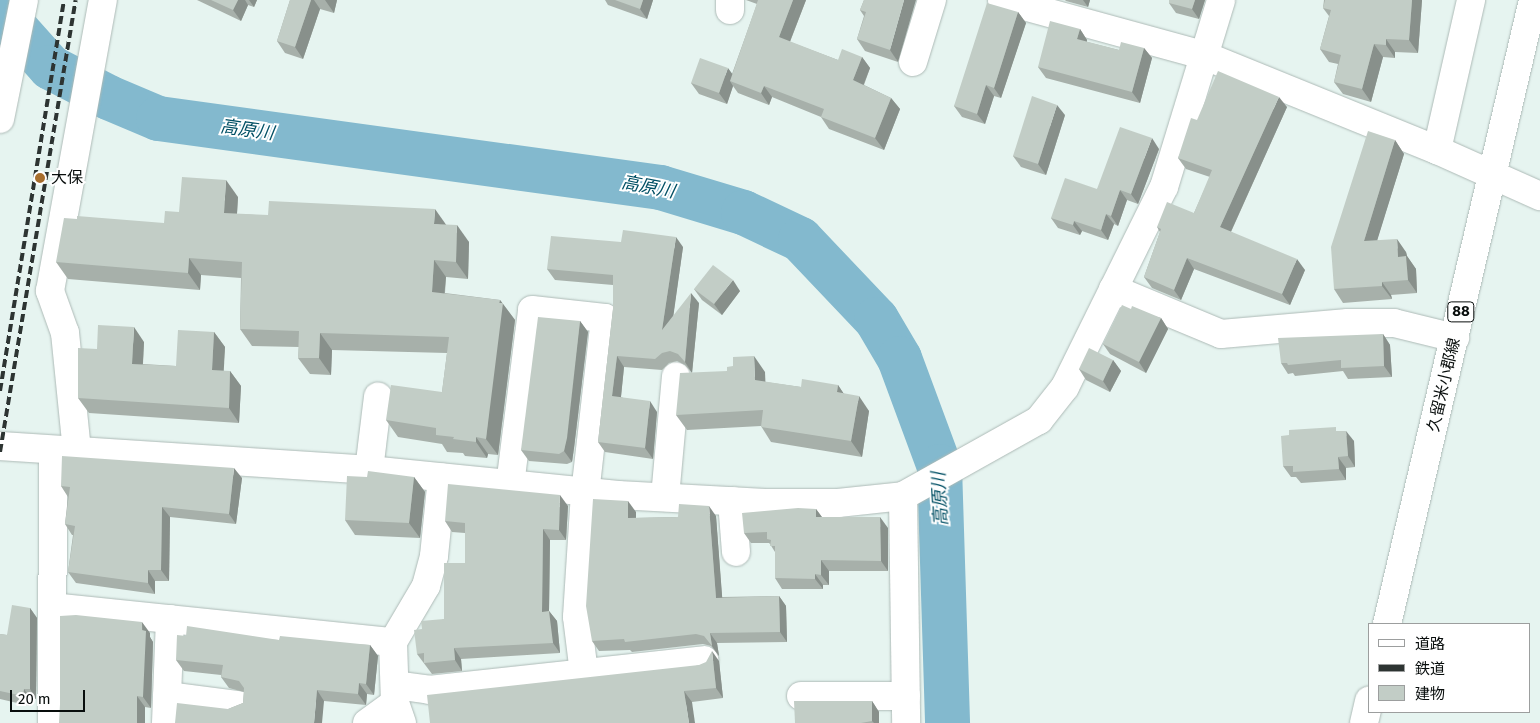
<!DOCTYPE html>
<meta charset="utf-8">
<style>
body{margin:0}
#map{position:relative;width:1540px;height:723px;overflow:hidden;background:#e6f4f0;font-family:"Fira Sans","Noto Sans JP",sans-serif}
div>[style]{position:absolute}
.river>*{height:45px;margin:-22.5px;padding:0 22.5px;transform-origin:22.5px;border-radius:22.5px;background:#83b9ce}
.roads{filter:drop-shadow(0 0 1px #adbab6) drop-shadow(0 0 1px #adbab6)}
.minor>*{height:28px;margin:-14px;padding:0 14px;transform-origin:14px;border-radius:14px;background:#fff}
.major>*{height:28px;margin:-14px;padding:0 14px;transform-origin:14px;border-radius:14px;background:#fff}
.rail>*{height:4px;margin-top:-2px;transform-origin:0;background:repeating-linear-gradient(90deg,#2d3432 0 8px,transparent 0 12px)}
.wall>*{inset:0;background:#a7b0aa}
.shaded-wall>*{inset:0;background:#88908b}
.building>*{inset:0;background:#c2cdc6}
.dots>*{width:14px;height:14px;translate:-50% -50%;box-sizing:border-box;border:2px solid #fff;border-radius:50%}
span{translate:-50% -50%;white-space:nowrap;text-align:center;line-height:1.15;-webkit-text-stroke:4px #fff;paint-order:stroke}
.shield-label span{padding:1px 4px;background:#fff;border:1px solid;border-radius:4px;-webkit-text-stroke-width:0}
.shield-label{font-size:15px;color:#080d0c;font-weight:700}
.poi-label{font-size:16px;color:#080d0c}
.left{translate:0 -50%;text-align:left}
.street-label{font-size:16px;color:#080d0c}
.water-label{font-size:18px;color:#004f64;font-style:italic}
.legend{position:absolute;left:1368px;top:623px;width:162px;height:90px;box-sizing:border-box;background:#fff;border:1px solid #9c9e9e;margin:0;padding:6px 9px;list-style:none;font-size:15px;color:#080d0c}
.legend li{display:flex;align-items:center;gap:10px;height:25px}
.legend b{width:25px;border:1px solid #9c9e9e}
.scale{position:absolute;left:10px;top:690px;width:75px;height:22px;box-sizing:border-box;border:2px solid #080d0c;border-top:0;padding-left:6px;font-size:15px;line-height:18px;white-space:nowrap;color:#080d0c;-webkit-text-stroke:4px #fff;paint-order:stroke}
</style>
<div id="map">
<div class="river">
<div style="left:0;top:11px;width:75px;rotate:48.2deg"></div>
<div style="left:50px;top:67px;width:65px;rotate:27.3deg"></div>
<div style="left:108px;top:97px;width:54px;rotate:22.8deg"></div>
<div style="left:158px;top:118px;width:507px;rotate:7.83deg"></div>
<div style="left:660px;top:187px;width:87px;rotate:16.8deg"></div>
<div style="left:743px;top:212px;width:63px;rotate:25.3deg"></div>
<div style="left:800px;top:239px;width:110px;rotate:46.5deg"></div>
<div style="left:876px;top:319px;width:45px;rotate:59.5deg"></div>
<div style="left:899px;top:358px;width:115px;rotate:69.7deg"></div>
<div style="left:939px;top:466px;width:257px;rotate:88.2deg"></div>
</div>
<div class="roads">
<div class="minor">
<div style="left:1002px;top:0;width:208px;rotate:15.3deg"></div>
<div style="left:1203px;top:55px;width:253px;rotate:22.1deg"></div>
<div style="left:1437px;top:150px;width:113px;rotate:24.1deg"></div>
<div style="left:730px;top:10px;width:10px;rotate:-90deg"></div>
<div style="left:913px;top:62px;width:65px;rotate:-73deg"></div>
<div style="left:0;top:119px;width:121px;rotate:-78.6deg"></div>
<div style="left:1437px;top:150px;width:154px;rotate:-77.2deg"></div>
<div style="left:1113px;top:289px;width:117px;rotate:22.6deg"></div>
<div style="left:1221px;top:334px;width:127px;rotate:-5deg"></div>
<div style="left:1348px;top:323px;width:46px"></div>
<div style="left:1394px;top:323px;width:63px;rotate:13.8deg"></div>
<div style="left:0;top:446px;width:370px;rotate:3.7deg"></div>
<div style="left:369px;top:470px;width:250px;rotate:5.7deg"></div>
<div style="left:618px;top:495px;width:147px;rotate:3.1deg"></div>
<div style="left:765px;top:503px;width:73px"></div>
<div style="left:838px;top:503px;width:65px;rotate:-6.1deg"></div>
<div style="left:903px;top:496px;width:156px;rotate:-29.2deg"></div>
<div style="left:1039px;top:420px;width:42px;rotate:-51.8deg"></div>
<div style="left:1065px;top:387px;width:223px;rotate:-63.7deg"></div>
<div style="left:1164px;top:187px;width:195px;rotate:-73deg"></div>
<div style="left:77px;top:451px;width:119px;rotate:-95.8deg"></div>
<div style="left:65px;top:333px;width:45px;rotate:-109.7deg"></div>
<div style="left:50px;top:291px;width:296px;rotate:-79.7deg"></div>
<div style="left:369px;top:470px;width:74px;rotate:-83deg"></div>
<div style="left:510px;top:485px;width:176px;rotate:-82.8deg"></div>
<div style="left:532px;top:310px;width:73px;rotate:6.3deg"></div>
<div style="left:605px;top:318px;width:176px;rotate:96.5deg"></div>
<div style="left:585px;top:493px;width:124px;rotate:93.7deg"></div>
<div style="left:577px;top:617px;width:56px;rotate:82.9deg"></div>
<div style="left:903px;top:496px;width:227px;rotate:89.2deg"></div>
<div style="left:665px;top:497px;width:121px;rotate:-84.8deg"></div>
<div style="left:732px;top:501px;width:51px;rotate:85.5deg"></div>
<div style="left:53px;top:607px;width:342px;rotate:5.9deg"></div>
<div style="left:395px;top:685px;width:34px;rotate:8deg"></div>
<div style="left:429px;top:690px;width:277px;rotate:-6.2deg"></div>
<div style="left:167px;top:696px;width:72px;rotate:7.2deg"></div>
<div style="left:801px;top:696px;width:105px"></div>
<div style="left:52px;top:723px;width:273px;rotate:-89.8deg"></div>
<div style="left:166px;top:723px;width:104px;rotate:-87.8deg"></div>
<div style="left:367px;top:723px;width:34px;rotate:-36deg"></div>
<div style="left:402px;top:723px;width:21px;rotate:-109deg"></div>
<div style="left:395px;top:703px;width:61px;rotate:-91.9deg"></div>
<div style="left:393px;top:642px;width:65px;rotate:-59.5deg"></div>
<div style="left:426px;top:586px;width:31px;rotate:-75deg"></div>
<div style="left:434px;top:556px;width:79px;rotate:-84.2deg"></div>
</div>
<div class="major">
<div style="left:1387px;top:624px;width:641px;rotate:-76.83deg"></div>
<div style="left:1364px;top:723px;width:23px;rotate:-77deg"></div>
</div>
</div>
<div class="rail">
<div style="left:0;top:391px;width:396px;rotate:-80.7deg"></div>
<div style="left:0;top:452px;width:458px;rotate:-80.5deg"></div>
</div>
<div class="wall">
<div style="clip-path:polygon(197px 0,257px 0,254px 7px,248px 5px,241px 21px)"></div>
<div style="clip-path:polygon(290px 0,337px 0,334px 13px,320px 9px,303px 59px,285px 53px,277px 41px)"></div>
<div style="clip-path:polygon(605px 0,653px 0,647px 19px,608px 5px)"></div>
<div style="clip-path:polygon(746px 0,806px 0,790px 42px,838px 60px,862px 57px,870px 68px,864px 85px,891px 98px,900px 109px,884px 150px,829px 129px,821px 117px,772px 97px,769px 105px,738px 93px,733px 86px,727px 104px,699px 94px,691px 83px,732px 74px,757px 4px)"></div>
<div style="clip-path:polygon(864px 0,898px 62px,865px 51px,857px 39px,864px 16px,860px 10px)"></div>
<div style="clip-path:polygon(1065px 0,1090px 0,1088px 7px,1066px 1px)"></div>
<div style="clip-path:polygon(1169px 0,1205px 0,1199px 19px,1176px 13px,1169px 3px)"></div>
<div style="clip-path:polygon(1324px 0,1422px 0,1418px 53px,1395px 52px,1395px 58px,1383px 57px,1371px 102px,1343px 94px,1334px 82px,1338px 64px,1329px 62px,1320px 49px,1329px 16px,1323px 8px)"></div>
<div style="clip-path:polygon(1018px 12px,1026px 23px,1001px 98px,994px 96px,985px 124px,962px 117px,954px 106px)"></div>
<div style="clip-path:polygon(1080px 29px,1087px 40px,1087px 42px,1119px 50px,1144px 48px,1152px 58px,1140px 103px,1046px 78px,1038px 67px)"></div>
<div style="clip-path:polygon(1287px 107px,1231px 232px,1305px 270px,1290px 305px,1194px 269px,1181px 300px,1152px 288px,1144px 277px,1160px 232px,1157px 227px,1194px 213px,1210px 177px,1186px 169px,1178px 158px,1197px 120px)"></div>
<div style="clip-path:polygon(1065px 115px,1046px 175px,1021px 167px,1013px 156px)"></div>
<div style="clip-path:polygon(1395px 140px,1404px 154px,1377px 240px,1406px 252px,1407px 256px,1416px 269px,1417px 293px,1391px 295px,1392px 299px,1343px 303px,1334px 289px)"></div>
<div style="clip-path:polygon(1159px 149px,1138px 204px,1127px 200px,1118px 226px,1114px 224px,1108px 240px,1082px 231px,1080px 235px,1058px 228px,1051px 218px,1097px 189px)"></div>
<div style="clip-path:polygon(238px 197px,237px 214px,446px 225px,469px 242px,468px 279px,446px 277px,445px 293px,500px 300px,515px 320px,498px 455px,488px 454px,487px 458px,465px 456px,463px 453px,447px 452px,442px 444px,398px 437px,386px 420px,442px 392px,447px 353px,332px 350px,331px 375px,310px 374px,298px 358px,299px 347px,252px 346px,240px 329px,241px 278px,201px 275px,200px 290px,68px 279px,56px 262px,164px 223px,179px 212px)"></div>
<div style="clip-path:polygon(683px 247px,673px 316px,699px 303px,692px 373px,685px 365px,677px 361px,669px 363px,662px 370px,624px 367px,621px 397px,657px 412px,653px 459px,605px 452px,598px 442px,613px 309px,613px 285px,555px 280px,547px 269px)"></div>
<div style="clip-path:polygon(694px 289px,740px 291px,722px 315px,702px 300px)"></div>
<div style="clip-path:polygon(1131px 309px,1161px 318px,1168px 329px,1146px 373px,1110px 354px,1103px 344px)"></div>
<div style="clip-path:polygon(580px 321px,588px 332px,574px 448px,572px 462px,567px 464px,529px 461px,521px 450px)"></div>
<div style="clip-path:polygon(214px 332px,225px 347px,223px 371px,230px 371px,241px 386px,239px 423px,89px 413px,78px 398px,97px 349px,144px 342px,143px 364px,176px 366px)"></div>
<div style="clip-path:polygon(1383px 334px,1390px 345px,1392px 377px,1348px 379px,1343px 371px,1295px 376px,1293px 373px,1288px 374px,1281px 363px)"></div>
<div style="clip-path:polygon(1113px 360px,1121px 371px,1110px 392px,1086px 380px,1079px 369px)"></div>
<div style="clip-path:polygon(765px 372px,765px 382px,801px 387px,838px 385px,843px 393px,869px 411px,862px 457px,771px 442px,761px 426px,687px 430px,676px 415px)"></div>
<div style="clip-path:polygon(1339px 431px,1354px 441px,1355px 467px,1346px 468px,1346px 480px,1301px 483px,1296px 477px,1291px 477px,1283px 466px)"></div>
<div style="clip-path:polygon(367px 477px,414px 477px,425px 492px,420px 538px,355px 535px,345px 520px)"></div>
<div style="clip-path:polygon(242px 478px,236px 524px,170px 517px,169px 581px,155px 581px,155px 594px,76px 583px,68px 572px,73px 535px,72px 535px,65px 524px,68px 497px,61px 486px)"></div>
<div style="clip-path:polygon(568px 506px,566px 540px,550px 540px,549px 611px,557px 621px,560px 653px,461px 659px,462px 671px,432px 674px,417px 654px,422px 629px,444px 619px,465px 563px,465px 533px,452px 532px,445px 521px)"></div>
<div style="clip-path:polygon(816px 509px,822px 517px,888px 528px,888px 571px,829px 571px,829px 585px,823px 585px,823px 589px,782px 589px,775px 578px,775px 552px,770px 544px,769px 543px,751px 543px,744px 533px)"></div>
<div style="clip-path:polygon(636px 512px,636px 518px,716px 516px,722px 597px,779px 596px,786px 606px,787px 642px,717px 643px,719px 656px,711px 646px,703px 644px,632px 652px,630px 650px,599px 651px,592px 641px)"></div>
<div style="clip-path:polygon(30px 608px,37px 618px,36px 699px,31px 699px,30px 706px,0 699px,0 634px,7px 635px)"></div>
<div style="clip-path:polygon(150px 633px,150px 637px,153px 642px,151px 708px,145px 707px,145px 723px,59px 723px)"></div>
<div style="clip-path:polygon(186px 636px,279px 640px,370px 645px,378px 656px,374px 695px,367px 694px,366px 705px,324px 701px,228px 709px,243px 703px,244px 692px,229px 688px,221px 677px,221px 675px,184px 671px,176px 660px)"></div>
<div style="clip-path:polygon(719px 661px,723px 698px,692px 702px,430px 723px)"></div>
<div style="clip-path:polygon(872px 701px,879px 712px,879px 723px,795px 723px)"></div>
</div>
<div class="shaded-wall">
<div style="clip-path:polygon(238px 0,245px 0,248px 5px,241px 21px,233px 10px)"></div>
<div style="clip-path:polygon(249px 0,257px 0,254px 7px)"></div>
<div style="clip-path:polygon(311px 0,314px 0,320px 9px,303px 59px,295px 47px)"></div>
<div style="clip-path:polygon(325px 0,337px 0,334px 13px)"></div>
<div style="clip-path:polygon(643px 0,653px 0,647px 19px,640px 9px)"></div>
<div style="clip-path:polygon(793px 0,806px 0,787px 49px,779px 37px)"></div>
<div style="clip-path:polygon(904px 0,916px 0,898px 62px,890px 50px)"></div>
<div style="clip-path:polygon(1083px 0,1090px 0,1088px 7px)"></div>
<div style="clip-path:polygon(1195px 0,1205px 0,1199px 19px,1192px 9px)"></div>
<div style="clip-path:polygon(1412px 0,1422px 0,1418px 53px,1409px 40px)"></div>
<div style="clip-path:polygon(1018px 12px,1026px 23px,1001px 98px,994px 88px)"></div>
<div style="clip-path:polygon(1080px 29px,1087px 40px,1085px 50px,1077px 39px)"></div>
<div style="clip-path:polygon(1386px 39px,1395px 52px,1395px 58px,1386px 45px)"></div>
<div style="clip-path:polygon(1374px 44px,1383px 57px,1371px 102px,1362px 89px)"></div>
<div style="clip-path:polygon(1144px 48px,1152px 58px,1140px 103px,1132px 92px)"></div>
<div style="clip-path:polygon(862px 57px,870px 68px,861px 91px,853px 80px)"></div>
<div style="clip-path:polygon(728px 68px,736px 79px,730px 81px,733px 86px,727px 104px,719px 93px)"></div>
<div style="clip-path:polygon(986px 85px,994px 96px,985px 124px,977px 114px)"></div>
<div style="clip-path:polygon(764px 86px,772px 97px,769px 105px,761px 93px)"></div>
<div style="clip-path:polygon(1279px 97px,1287px 107px,1228px 238px,1220px 227px)"></div>
<div style="clip-path:polygon(891px 98px,900px 109px,884px 150px,875px 138px)"></div>
<div style="clip-path:polygon(1057px 105px,1065px 115px,1046px 175px,1038px 164px)"></div>
<div style="clip-path:polygon(1152px 138px,1159px 149px,1138px 204px,1131px 194px)"></div>
<div style="clip-path:polygon(1395px 140px,1404px 154px,1373px 254px,1364px 241px)"></div>
<div style="clip-path:polygon(226px 180px,238px 197px,236px 230px,224px 213px)"></div>
<div style="clip-path:polygon(1120px 190px,1127px 200px,1118px 226px,1111px 216px)"></div>
<div style="clip-path:polygon(435px 209px,447px 226px,434px 224px)"></div>
<div style="clip-path:polygon(1106px 214px,1114px 224px,1108px 240px,1101px 230px)"></div>
<div style="clip-path:polygon(1074px 221px,1082px 231px,1080px 235px,1073px 225px)"></div>
<div style="clip-path:polygon(457px 225px,469px 242px,468px 279px,456px 262px)"></div>
<div style="clip-path:polygon(676px 237px,683px 247px,670px 340px,662px 330px)"></div>
<div style="clip-path:polygon(1397px 239px,1406px 252px,1407px 256px,1416px 269px,1417px 293px,1408px 280px,1398px 257px)"></div>
<div style="clip-path:polygon(189px 258px,201px 275px,200px 290px,188px 273px)"></div>
<div style="clip-path:polygon(1187px 258px,1194px 269px,1181px 300px,1174px 290px)"></div>
<div style="clip-path:polygon(1297px 259px,1305px 270px,1290px 305px,1282px 294px)"></div>
<div style="clip-path:polygon(434px 260px,446px 277px,443px 308px,432px 292px)"></div>
<div style="clip-path:polygon(733px 280px,740px 291px,722px 315px,714px 304px)"></div>
<div style="clip-path:polygon(1382px 282px,1391px 295px,1392px 299px,1382px 286px)"></div>
<div style="clip-path:polygon(691px 293px,699px 303px,692px 373px,685px 362px)"></div>
<div style="clip-path:polygon(500px 300px,515px 320px,498px 455px,486px 439px)"></div>
<div style="clip-path:polygon(1161px 318px,1168px 329px,1146px 373px,1139px 362px)"></div>
<div style="clip-path:polygon(580px 321px,588px 332px,574px 448px,572px 462px,564px 451px)"></div>
<div style="clip-path:polygon(134px 327px,144px 342px,142px 379px,132px 364px)"></div>
<div style="clip-path:polygon(214px 332px,225px 347px,223px 385px,212px 370px)"></div>
<div style="clip-path:polygon(320px 333px,332px 350px,331px 375px,319px 358px)"></div>
<div style="clip-path:polygon(1383px 334px,1390px 345px,1392px 377px,1384px 366px)"></div>
<div style="clip-path:polygon(617px 356px,624px 367px,620px 406px,612px 396px)"></div>
<div style="clip-path:polygon(754px 356px,765px 372px,766px 396px,755px 380px)"></div>
<div style="clip-path:polygon(1113px 360px,1121px 371px,1110px 392px,1103px 381px)"></div>
<div style="clip-path:polygon(230px 371px,241px 386px,239px 423px,229px 408px)"></div>
<div style="clip-path:polygon(838px 385px,848px 400px,837px 392px)"></div>
<div style="clip-path:polygon(859px 396px,869px 411px,862px 457px,851px 441px)"></div>
<div style="clip-path:polygon(650px 401px,657px 412px,653px 459px,645px 448px)"></div>
<div style="clip-path:polygon(1346px 431px,1354px 441px,1355px 467px,1348px 456px)"></div>
<div style="clip-path:polygon(476px 437px,488px 454px,487px 458px,476px 442px)"></div>
<div style="clip-path:polygon(1338px 457px,1346px 468px,1346px 480px,1339px 469px)"></div>
<div style="clip-path:polygon(234px 468px,242px 478px,236px 524px,229px 514px)"></div>
<div style="clip-path:polygon(414px 477px,425px 492px,420px 538px,409px 523px)"></div>
<div style="clip-path:polygon(560px 495px,568px 506px,566px 540px,559px 530px)"></div>
<div style="clip-path:polygon(628px 501px,636px 512px,636px 528px,628px 518px)"></div>
<div style="clip-path:polygon(709px 506px,716px 516px,723px 608px,716px 598px)"></div>
<div style="clip-path:polygon(162px 507px,170px 517px,169px 581px,161px 570px)"></div>
<div style="clip-path:polygon(816px 509px,824px 520px,816px 517px)"></div>
<div style="clip-path:polygon(880px 517px,888px 528px,888px 571px,881px 561px)"></div>
<div style="clip-path:polygon(543px 529px,550px 540px,549px 611px,557px 621px,560px 653px,553px 643px,542px 612px)"></div>
<div style="clip-path:polygon(821px 560px,829px 571px,829px 585px,821px 575px)"></div>
<div style="clip-path:polygon(148px 570px,155px 581px,155px 594px,148px 583px)"></div>
<div style="clip-path:polygon(815px 574px,823px 585px,823px 589px,815px 579px)"></div>
<div style="clip-path:polygon(779px 596px,786px 606px,787px 642px,780px 632px)"></div>
<div style="clip-path:polygon(30px 608px,37px 618px,36px 699px,30px 689px)"></div>
<div style="clip-path:polygon(142px 622px,150px 633px,150px 637px,153px 642px,151px 708px,143px 697px)"></div>
<div style="clip-path:polygon(710px 633px,717px 643px,719px 656px,712px 646px)"></div>
<div style="clip-path:polygon(370px 645px,378px 656px,374px 695px,366px 684px)"></div>
<div style="clip-path:polygon(454px 648px,461px 659px,462px 671px,455px 660px)"></div>
<div style="clip-path:polygon(712px 651px,719px 661px,723px 698px,716px 688px)"></div>
<div style="clip-path:polygon(359px 683px,367px 694px,366px 705px,358px 694px)"></div>
<div style="clip-path:polygon(24px 689px,31px 699px,30px 706px,23px 696px)"></div>
<div style="clip-path:polygon(317px 690px,324px 701px,322px 723px,314px 723px)"></div>
<div style="clip-path:polygon(684px 691px,692px 702px,695px 723px,689px 723px)"></div>
<div style="clip-path:polygon(137px 696px,145px 707px,145px 723px,137px 723px)"></div>
<div style="clip-path:polygon(872px 701px,879px 712px,879px 723px,874px 723px,872px 721px)"></div>
</div>
<div class="building">
<div style="clip-path:polygon(211px 0,238px 0,233px 10px)"></div>
<div style="clip-path:polygon(290px 0,311px 0,295px 47px,277px 41px)"></div>
<div style="clip-path:polygon(615px 0,643px 0,640px 9px)"></div>
<div style="clip-path:polygon(758px 0,793px 0,779px 37px,838px 60px,842px 49px,862px 57px,853px 80px,891px 98px,875px 138px,821px 117px,824px 109px,764px 86px,761px 93px,730px 81px)"></div>
<div style="clip-path:polygon(864px 0,904px 0,890px 50px,857px 39px,866px 12px,860px 10px)"></div>
<div style="clip-path:polygon(1169px 0,1195px 0,1192px 9px,1169px 3px)"></div>
<div style="clip-path:polygon(1325px 0,1412px 0,1409px 40px,1386px 39px,1386px 45px,1374px 44px,1362px 89px,1334px 82px,1341px 55px,1320px 49px,1331px 10px,1323px 8px)"></div>
<div style="clip-path:polygon(987px 3px,1018px 12px,994px 88px,986px 85px,977px 114px,954px 106px)"></div>
<div style="clip-path:polygon(1050px 21px,1080px 29px,1077px 39px,1119px 50px,1121px 42px,1144px 48px,1132px 92px,1038px 67px)"></div>
<div style="clip-path:polygon(700px 58px,728px 68px,719px 93px,691px 83px)"></div>
<div style="clip-path:polygon(1218px 71px,1279px 97px,1220px 227px,1297px 259px,1282px 294px,1187px 258px,1174px 290px,1144px 277px,1161px 229px,1157px 227px,1167px 202px,1194px 213px,1212px 170px,1178px 158px,1191px 118px,1197px 120px)"></div>
<div style="clip-path:polygon(1032px 96px,1057px 105px,1038px 164px,1013px 156px)"></div>
<div style="clip-path:polygon(1120px 127px,1152px 138px,1131px 194px,1120px 190px,1111px 216px,1106px 214px,1101px 230px,1074px 221px,1073px 225px,1051px 218px,1065px 178px,1097px 189px)"></div>
<div style="clip-path:polygon(1368px 131px,1395px 140px,1364px 241px,1397px 239px,1398px 257px,1406px 256px,1408px 280px,1382px 282px,1382px 286px,1334px 289px,1331px 247px)"></div>
<div style="clip-path:polygon(182px 177px,226px 180px,224px 213px,268px 215px,269px 201px,435px 209px,434px 224px,457px 225px,456px 262px,434px 260px,432px 292px,500px 300px,499px 303px,503px 303px,486px 439px,476px 437px,476px 442px,453px 439px,454px 437px,436px 435px,436px 428px,386px 420px,391px 385px,442px 392px,449px 337px,320px 333px,319px 358px,298px 358px,299px 331px,240px 329px,242px 262px,189px 258px,188px 273px,56px 262px,64px 218px,77px 219px,77px 216px,164px 223px,165px 211px,179px 212px)"></div>
<div style="clip-path:polygon(623px 230px,676px 237px,662px 330px,691px 293px,685px 362px,678px 354px,670px 351px,662px 353px,655px 359px,617px 356px,612px 396px,650px 401px,645px 448px,598px 442px,613px 309px,613px 275px,547px 269px,551px 236px,621px 242px)"></div>
<div style="clip-path:polygon(713px 265px,733px 280px,714px 304px,694px 289px)"></div>
<div style="clip-path:polygon(1122px 305px,1131px 309px,1132px 306px,1161px 318px,1139px 362px,1103px 344px)"></div>
<div style="clip-path:polygon(538px 317px,580px 321px,567px 438px,564px 451px,559px 454px,521px 450px)"></div>
<div style="clip-path:polygon(98px 325px,134px 327px,132px 364px,176px 366px,178px 330px,214px 332px,212px 370px,230px 371px,229px 408px,78px 398px,78px 348px,97px 349px)"></div>
<div style="clip-path:polygon(1383px 334px,1384px 366px,1341px 368px,1341px 360px,1288px 365px,1287px 363px,1281px 363px,1278px 338px)"></div>
<div style="clip-path:polygon(1089px 348px,1113px 360px,1103px 381px,1079px 369px)"></div>
<div style="clip-path:polygon(754px 356px,755px 380px,801px 387px,802px 379px,838px 385px,837px 392px,859px 396px,851px 441px,761px 427px,763px 410px,676px 415px,680px 373px,727px 371px,727px 367px,733px 366px,733px 357px)"></div>
<div style="clip-path:polygon(1336px 427px,1336px 431px,1346px 431px,1348px 456px,1338px 457px,1339px 469px,1293px 472px,1293px 466px,1283px 466px,1281px 436px,1289px 435px,1289px 430px)"></div>
<div style="clip-path:polygon(62px 456px,234px 468px,229px 514px,162px 507px,161px 570px,148px 570px,148px 583px,68px 572px,75px 526px,65px 524px,70px 487px,61px 486px)"></div>
<div style="clip-path:polygon(368px 471px,414px 477px,409px 523px,345px 520px,347px 476px,367px 477px)"></div>
<div style="clip-path:polygon(448px 484px,560px 495px,559px 530px,543px 529px,542px 612px,549px 611px,553px 643px,454px 648px,455px 660px,424px 663px,424px 653px,417px 654px,414px 630px,422px 629px,421px 621px,444px 619px,444px 563px,465px 563px,465px 523px,445px 521px)"></div>
<div style="clip-path:polygon(593px 499px,628px 501px,628px 518px,678px 517px,679px 504px,709px 506px,716px 598px,779px 596px,780px 632px,710px 633px,712px 646px,704px 636px,696px 634px,625px 642px,624px 639px,592px 641px,586px 606px)"></div>
<div style="clip-path:polygon(798px 508px,816px 509px,816px 517px,880px 517px,881px 561px,821px 560px,821px 575px,815px 574px,815px 579px,775px 578px,775px 546px,770px 546px,771px 540px,767px 539px,767px 532px,744px 533px,742px 513px)"></div>
<div style="clip-path:polygon(12px 605px,30px 608px,30px 689px,24px 689px,23px 696px,0 691px,0 634px,7px 635px)"></div>
<div style="clip-path:polygon(76px 615px,142px 622px,142px 630px,146px 631px,143px 697px,137px 696px,137px 723px,59px 723px,60px 704px,60px 616px)"></div>
<div style="clip-path:polygon(187px 626px,279px 640px,280px 636px,370px 645px,366px 684px,359px 683px,358px 694px,317px 690px,314px 723px,175px 723px,177px 703px,228px 709px,243px 703px,244px 688px,239px 681px,221px 677px,223px 665px,176px 660px,177px 635px,186px 636px)"></div>
<div style="clip-path:polygon(712px 651px,716px 688px,684px 691px,689px 723px,430px 723px,427px 695px,699px 665px,706px 662px)"></div>
<div style="clip-path:polygon(794px 701px,872px 701px,872px 721px,861px 723px,795px 723px)"></div>
</div>
<div class="dots">
<div style="left:40px;top:178px;background:#a76e2d"></div>
</div>
<div class="shield-label">
<span style="left:1461px;top:312px">88</span>
</div>
<div class="poi-label">
<span class="left" style="left:51px;top:178px">大保</span>
</div>
<div class="street-label">
<span style="left:1444px;top:385px;rotate:-77deg">久留米小郡線</span>
</div>
<div class="water-label">
<span style="left:247px;top:130px;rotate:8deg">高原川</span>
<span style="left:648px;top:187px;rotate:11deg">高原川</span>
<span style="left:940px;top:499px;rotate:-93deg">高原川</span>
</div>
<ul class="legend">
<li><b style="height:6px;background:#fff"></b>道路</li>
<li><b style="height:6px;background:#2d3432"></b>鉄道</li>
<li><b style="height:14px;background:#c2cdc6"></b>建物</li>
</ul>
<div class="scale">20 m</div>
</div>
